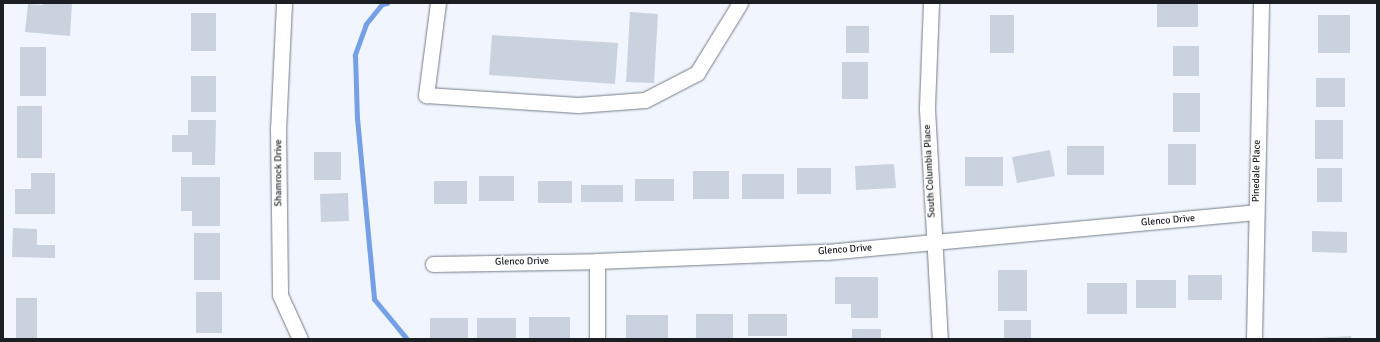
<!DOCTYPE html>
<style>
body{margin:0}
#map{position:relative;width:1380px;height:342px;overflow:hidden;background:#f1f6fe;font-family:Signika,sans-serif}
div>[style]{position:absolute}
.stream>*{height:5px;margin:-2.5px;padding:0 2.5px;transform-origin:2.5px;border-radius:2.5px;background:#75a0e6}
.building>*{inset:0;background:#cad2df}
.roads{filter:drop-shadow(0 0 1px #757c89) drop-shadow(0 0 1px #757c89)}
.street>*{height:15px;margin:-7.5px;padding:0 7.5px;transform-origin:7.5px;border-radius:7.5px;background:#fff}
span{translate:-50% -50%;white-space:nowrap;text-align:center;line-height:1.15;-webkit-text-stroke:3.5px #fff;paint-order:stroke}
.street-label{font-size:10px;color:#1b1e23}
.frame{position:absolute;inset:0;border:4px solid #1b1e23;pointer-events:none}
</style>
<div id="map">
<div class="stream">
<div style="left:387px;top:3px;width:5px;rotate:169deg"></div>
<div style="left:382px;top:4px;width:26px;rotate:129deg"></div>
<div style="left:366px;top:24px;width:33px;rotate:110deg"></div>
<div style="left:355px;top:55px;width:63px;rotate:88.2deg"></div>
<div style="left:357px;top:118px;width:182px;rotate:84.6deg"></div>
<div style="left:374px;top:299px;width:52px;rotate:50.5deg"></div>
</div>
<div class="building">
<div style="clip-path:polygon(43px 3px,72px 3px,70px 36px,25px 32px,28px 4px,43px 5px)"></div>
<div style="clip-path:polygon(1157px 3px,1198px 3px,1198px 27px,1157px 27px)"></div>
<div style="clip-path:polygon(630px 12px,658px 14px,654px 83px,626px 82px)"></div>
<div style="clip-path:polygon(191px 13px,216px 13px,216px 51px,191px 51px)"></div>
<div style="clip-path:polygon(990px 15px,1014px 15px,1014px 53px,990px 53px)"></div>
<div style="clip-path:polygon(1318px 15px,1350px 15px,1350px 53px,1318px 53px)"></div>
<div style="clip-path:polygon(846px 26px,869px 26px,869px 53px,846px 53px)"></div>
<div style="clip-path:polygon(492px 35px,618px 43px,615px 84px,489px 75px)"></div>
<div style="clip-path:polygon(1173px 46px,1199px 46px,1199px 76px,1173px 76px)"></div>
<div style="clip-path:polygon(20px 47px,46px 47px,46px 96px,20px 96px)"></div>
<div style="clip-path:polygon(842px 62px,868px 62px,868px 99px,842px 99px)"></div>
<div style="clip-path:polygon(191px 76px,216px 76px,216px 112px,191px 112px)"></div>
<div style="clip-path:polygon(1316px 78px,1345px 78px,1345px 107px,1316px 107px)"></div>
<div style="clip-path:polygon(1173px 93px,1200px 93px,1200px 132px,1173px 132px)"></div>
<div style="clip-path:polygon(17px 106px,42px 106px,42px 158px,17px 158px)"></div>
<div style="clip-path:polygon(188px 120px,216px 120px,215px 165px,192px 165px,192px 152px,172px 152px,172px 135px,188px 135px)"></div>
<div style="clip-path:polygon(1315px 120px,1343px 120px,1343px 159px,1315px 159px)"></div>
<div style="clip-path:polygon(1168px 144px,1196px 144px,1196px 185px,1168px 185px)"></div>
<div style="clip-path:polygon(1067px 146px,1104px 146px,1104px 175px,1067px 175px)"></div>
<div style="clip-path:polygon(1050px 150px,1055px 176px,1017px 183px,1012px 157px)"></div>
<div style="clip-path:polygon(314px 152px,341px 152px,341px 180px,314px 180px)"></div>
<div style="clip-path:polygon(965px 157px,1003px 157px,1003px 186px,965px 186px)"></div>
<div style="clip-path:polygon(894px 164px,896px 188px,856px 190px,855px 166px)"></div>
<div style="clip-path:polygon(797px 168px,831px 168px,831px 194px,797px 194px)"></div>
<div style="clip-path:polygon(1317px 168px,1342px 168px,1342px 202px,1317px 202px)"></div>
<div style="clip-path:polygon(693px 171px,729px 171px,729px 199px,693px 199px)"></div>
<div style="clip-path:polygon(31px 173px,55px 173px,55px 214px,15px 214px,15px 189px,31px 189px)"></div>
<div style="clip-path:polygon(742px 174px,784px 174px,784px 199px,742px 199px)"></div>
<div style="clip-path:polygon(479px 176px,514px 176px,514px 201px,479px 201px)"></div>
<div style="clip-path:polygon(181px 177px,220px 177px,220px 226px,192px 226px,192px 211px,181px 211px)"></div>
<div style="clip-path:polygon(635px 179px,674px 179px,674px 201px,635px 201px)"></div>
<div style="clip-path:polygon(434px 181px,467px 181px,467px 204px,434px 204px)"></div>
<div style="clip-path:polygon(538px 181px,572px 181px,572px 203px,538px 203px)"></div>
<div style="clip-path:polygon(581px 185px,623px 185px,623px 202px,581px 202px)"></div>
<div style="clip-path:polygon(348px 193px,349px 221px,321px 222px,320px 194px)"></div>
<div style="clip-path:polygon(13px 228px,37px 229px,37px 245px,55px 245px,55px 258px,12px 257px)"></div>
<div style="clip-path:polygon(1312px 231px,1347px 232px,1347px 253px,1312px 252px)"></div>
<div style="clip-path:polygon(194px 233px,220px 233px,220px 280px,194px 280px)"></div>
<div style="clip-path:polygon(998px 270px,1027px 270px,1027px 311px,998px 311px)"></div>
<div style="clip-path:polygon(1188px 275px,1222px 275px,1222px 300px,1188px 300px)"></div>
<div style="clip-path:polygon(835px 277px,878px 277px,878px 318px,851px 318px,851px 304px,835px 304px)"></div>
<div style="clip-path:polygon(1136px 280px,1176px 280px,1176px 308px,1136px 308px)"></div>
<div style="clip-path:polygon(1087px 283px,1127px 283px,1127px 314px,1087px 314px)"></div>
<div style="clip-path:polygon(196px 292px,222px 292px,222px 333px,196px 333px)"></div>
<div style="clip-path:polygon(16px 298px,37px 298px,37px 338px,16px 338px)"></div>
<div style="clip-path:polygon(696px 314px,733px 314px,733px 339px,696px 339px)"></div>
<div style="clip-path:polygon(748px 314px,787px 314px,787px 336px,748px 336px)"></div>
<div style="clip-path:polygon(626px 315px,668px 315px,668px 338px,626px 338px)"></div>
<div style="clip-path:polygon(529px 317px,570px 317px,570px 339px,529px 339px)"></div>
<div style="clip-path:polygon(430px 318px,468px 318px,468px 339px,430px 339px)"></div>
<div style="clip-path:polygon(477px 318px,516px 318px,516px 339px,477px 339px)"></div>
<div style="clip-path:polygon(1004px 320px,1031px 320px,1031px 339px,1004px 339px)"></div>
<div style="clip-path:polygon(852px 329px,881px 329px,881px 339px,852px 339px)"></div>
<div style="clip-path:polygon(1351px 336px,1351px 339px,1314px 339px,1314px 338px)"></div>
</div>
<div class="roads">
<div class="street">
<div style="left:284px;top:3px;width:125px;rotate:92.7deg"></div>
<div style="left:278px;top:128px;width:167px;rotate:89.3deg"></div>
<div style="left:280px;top:295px;width:48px;rotate:65.6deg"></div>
<div style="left:438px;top:3px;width:93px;rotate:97.4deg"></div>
<div style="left:426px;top:95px;width:152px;rotate:3.8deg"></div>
<div style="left:578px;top:105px;width:67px;rotate:-4.3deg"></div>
<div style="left:645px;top:100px;width:59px;rotate:-27.4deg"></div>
<div style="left:697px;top:73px;width:82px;rotate:-58.4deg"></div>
<div style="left:931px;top:3px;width:106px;rotate:92.2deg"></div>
<div style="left:927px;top:109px;width:230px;rotate:86.8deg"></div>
<div style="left:597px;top:261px;width:78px;rotate:90deg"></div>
<div style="left:433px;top:264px;width:164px;rotate:-1deg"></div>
<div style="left:597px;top:261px;width:229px;rotate:-2.3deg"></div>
<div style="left:826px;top:252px;width:432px;rotate:-5.3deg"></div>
<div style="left:1254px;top:339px;width:336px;rotate:-88.8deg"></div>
</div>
</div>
<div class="street-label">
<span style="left:930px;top:171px;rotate:-93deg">South Columbia Place</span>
<span style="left:1257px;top:171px;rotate:-89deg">Pinedale Place</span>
<span style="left:279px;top:173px;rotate:-90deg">Shamrock Drive</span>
<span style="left:1168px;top:221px;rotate:-5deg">Glenco Drive</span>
<span style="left:845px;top:250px;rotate:-4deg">Glenco Drive</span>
<span style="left:522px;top:262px;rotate:-1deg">Glenco Drive</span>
</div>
<div class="frame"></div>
</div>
